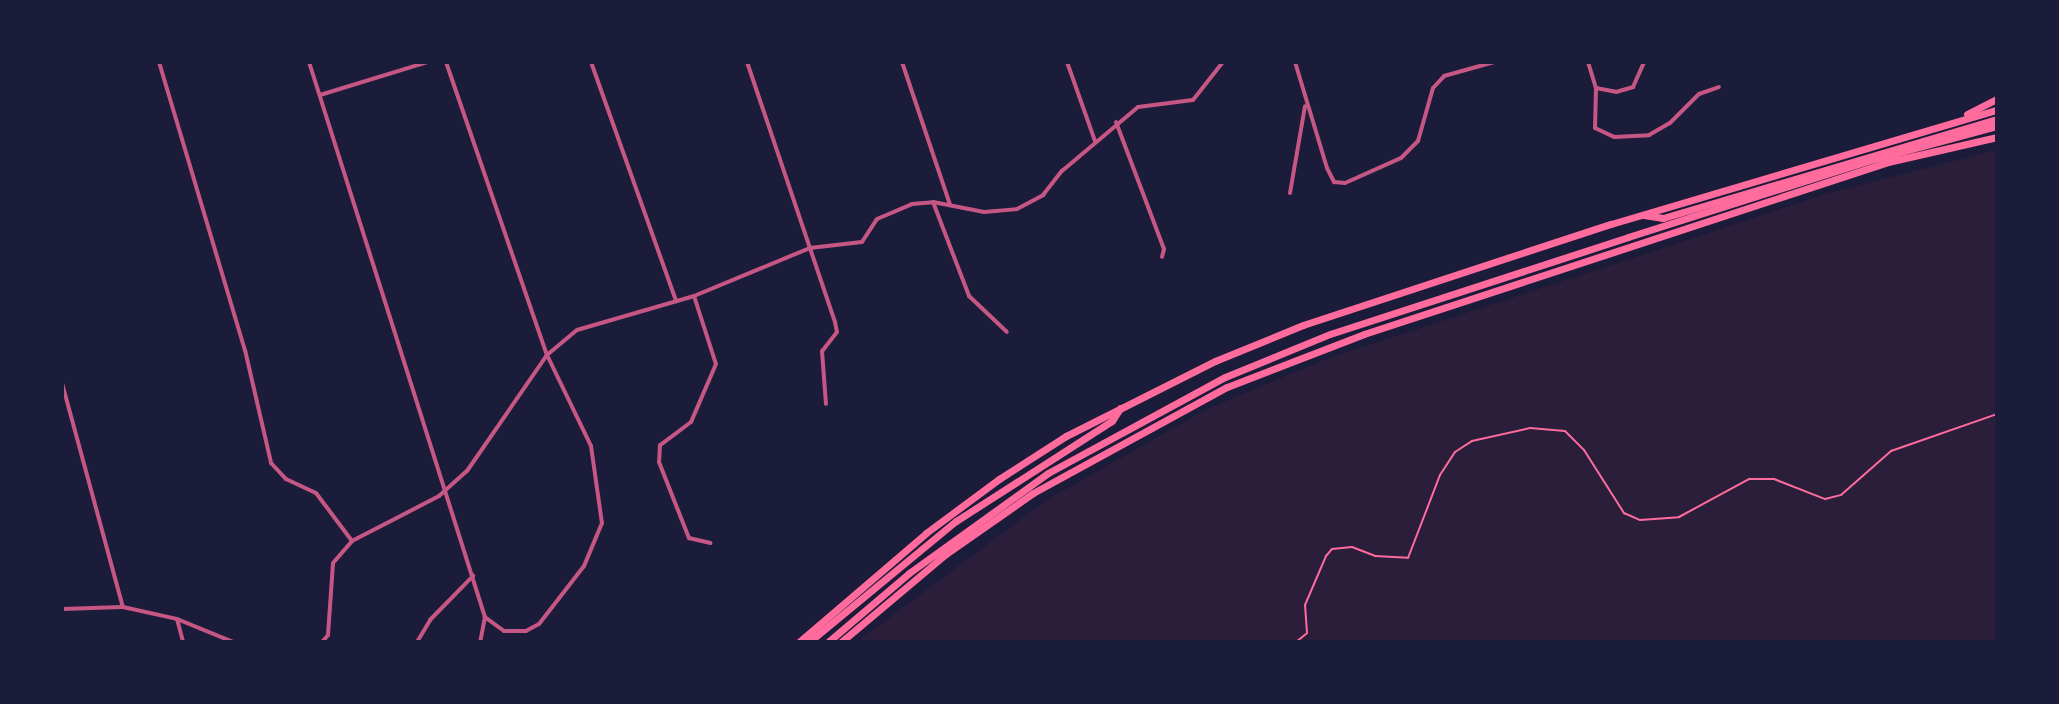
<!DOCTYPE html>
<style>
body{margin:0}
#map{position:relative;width:2059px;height:704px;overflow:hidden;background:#1b1b3a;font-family:Quicksand,sans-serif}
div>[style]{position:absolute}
.green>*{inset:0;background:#2a1e3b}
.path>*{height:2px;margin:-1px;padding:0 1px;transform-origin:1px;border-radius:1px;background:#ff6b9d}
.minor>*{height:4px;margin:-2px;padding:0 2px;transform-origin:2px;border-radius:2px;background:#c65784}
.motorway>*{height:7px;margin:-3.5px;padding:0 3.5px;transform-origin:3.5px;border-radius:3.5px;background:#ff6b9d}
span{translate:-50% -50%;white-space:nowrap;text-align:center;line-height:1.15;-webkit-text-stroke:8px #1b1b3a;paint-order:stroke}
.frame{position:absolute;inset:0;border:64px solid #1b1b3a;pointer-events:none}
</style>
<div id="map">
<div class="green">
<div style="clip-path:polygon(1997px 150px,1997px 642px,857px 642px,1045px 501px,1207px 409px,1324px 360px,1829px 193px)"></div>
</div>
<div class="path">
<div style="left:1296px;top:642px;width:14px;rotate:-39deg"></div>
<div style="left:1307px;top:633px;width:28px;rotate:-94deg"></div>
<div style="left:1305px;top:605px;width:53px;rotate:-66.8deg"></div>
<div style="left:1326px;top:556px;width:9px;rotate:-49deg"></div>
<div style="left:1332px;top:549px;width:20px;rotate:-6deg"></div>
<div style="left:1352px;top:547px;width:25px;rotate:21deg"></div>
<div style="left:1375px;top:556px;width:33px;rotate:3deg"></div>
<div style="left:1408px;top:558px;width:89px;rotate:-68.9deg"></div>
<div style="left:1440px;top:475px;width:27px;rotate:-57deg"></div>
<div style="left:1455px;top:452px;width:20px;rotate:-33deg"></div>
<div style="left:1472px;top:441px;width:59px;rotate:-12.6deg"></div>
<div style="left:1530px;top:428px;width:35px;rotate:5deg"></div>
<div style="left:1565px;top:431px;width:27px;rotate:45deg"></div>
<div style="left:1584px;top:450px;width:75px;rotate:57.6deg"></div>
<div style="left:1624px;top:513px;width:17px;rotate:24deg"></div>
<div style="left:1640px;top:520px;width:39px;rotate:-4deg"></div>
<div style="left:1679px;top:517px;width:80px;rotate:-28.5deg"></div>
<div style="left:1749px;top:479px;width:25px"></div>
<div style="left:1774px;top:479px;width:55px;rotate:21.4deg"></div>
<div style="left:1825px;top:499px;width:16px;rotate:-14deg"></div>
<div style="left:1841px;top:495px;width:67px;rotate:-41.3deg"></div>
<div style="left:1891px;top:451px;width:112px;rotate:-19.2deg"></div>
</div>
<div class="minor">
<div style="left:159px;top:62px;width:301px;rotate:73.4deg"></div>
<div style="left:245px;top:350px;width:116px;rotate:77deg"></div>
<div style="left:271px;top:463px;width:22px;rotate:47deg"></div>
<div style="left:286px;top:479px;width:33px;rotate:25deg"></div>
<div style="left:316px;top:493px;width:60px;rotate:53.1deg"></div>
<div style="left:309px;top:62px;width:582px;rotate:72.41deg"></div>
<div style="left:485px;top:617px;width:25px;rotate:101deg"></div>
<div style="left:446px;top:62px;width:310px;rotate:71deg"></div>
<div style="left:547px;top:355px;width:101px;rotate:64.2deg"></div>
<div style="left:591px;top:446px;width:78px;rotate:81.9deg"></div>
<div style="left:602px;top:523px;width:47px;rotate:112.7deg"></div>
<div style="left:584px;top:566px;width:73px;rotate:127.8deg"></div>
<div style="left:539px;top:624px;width:15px;rotate:152deg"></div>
<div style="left:526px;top:631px;width:22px;rotate:180deg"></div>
<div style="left:504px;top:631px;width:24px;rotate:-144deg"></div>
<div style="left:591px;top:62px;width:254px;rotate:70.4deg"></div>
<div style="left:747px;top:62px;width:274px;rotate:71.3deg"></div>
<div style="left:835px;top:322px;width:10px;rotate:79deg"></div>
<div style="left:837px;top:332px;width:24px;rotate:128deg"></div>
<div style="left:822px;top:351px;width:53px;rotate:85.7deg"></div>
<div style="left:902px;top:62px;width:151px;rotate:71.4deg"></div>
<div style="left:1067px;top:62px;width:84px;rotate:70.5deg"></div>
<div style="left:1295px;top:62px;width:111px;rotate:73.2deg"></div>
<div style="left:1327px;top:168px;width:16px;rotate:63deg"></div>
<div style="left:1334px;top:182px;width:11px;rotate:5deg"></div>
<div style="left:1345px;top:183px;width:61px;rotate:-24.1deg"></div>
<div style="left:1401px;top:158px;width:24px;rotate:-45deg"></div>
<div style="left:1418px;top:141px;width:55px;rotate:-74.2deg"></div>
<div style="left:1433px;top:88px;width:16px;rotate:-47deg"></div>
<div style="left:1444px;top:76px;width:52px;rotate:-15.6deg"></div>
<div style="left:1588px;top:62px;width:27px;rotate:73deg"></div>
<div style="left:1596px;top:88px;width:40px;rotate:91.4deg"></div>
<div style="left:1595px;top:128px;width:21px;rotate:25deg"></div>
<div style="left:1614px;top:137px;width:35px;rotate:-3deg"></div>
<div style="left:1649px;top:135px;width:24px;rotate:-30deg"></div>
<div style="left:1670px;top:123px;width:41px;rotate:-45deg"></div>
<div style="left:1699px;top:94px;width:21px;rotate:-19deg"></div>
<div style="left:1596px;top:88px;width:20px;rotate:11deg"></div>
<div style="left:1616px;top:92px;width:18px;rotate:-16deg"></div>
<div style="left:1633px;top:87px;width:27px;rotate:-66deg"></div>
<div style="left:320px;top:95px;width:113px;rotate:-17deg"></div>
<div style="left:1116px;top:122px;width:136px;rotate:69.3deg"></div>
<div style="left:1164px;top:249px;width:8px;rotate:104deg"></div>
<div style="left:1290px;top:193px;width:88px;rotate:-80.2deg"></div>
<div style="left:933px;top:202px;width:101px;rotate:69deg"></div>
<div style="left:969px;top:296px;width:52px;rotate:43.5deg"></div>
<div style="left:694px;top:296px;width:71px;rotate:72.1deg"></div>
<div style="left:716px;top:364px;width:63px;rotate:113.3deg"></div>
<div style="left:691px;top:422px;width:39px;rotate:143deg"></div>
<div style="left:660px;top:445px;width:17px;rotate:93deg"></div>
<div style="left:659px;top:462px;width:82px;rotate:68.5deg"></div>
<div style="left:689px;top:538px;width:22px;rotate:13deg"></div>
<div style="left:62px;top:383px;width:232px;rotate:74.8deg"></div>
<div style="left:62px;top:609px;width:61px;rotate:-1.9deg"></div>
<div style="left:123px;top:607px;width:55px;rotate:12.5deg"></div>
<div style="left:177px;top:619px;width:61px;rotate:22.3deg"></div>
<div style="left:177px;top:619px;width:24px;rotate:75deg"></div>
<div style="left:322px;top:642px;width:9px;rotate:-49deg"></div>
<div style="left:328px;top:635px;width:72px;rotate:-86deg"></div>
<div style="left:333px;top:563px;width:29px;rotate:-49deg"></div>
<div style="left:352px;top:541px;width:98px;rotate:-27.3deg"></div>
<div style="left:439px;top:496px;width:38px;rotate:-42deg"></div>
<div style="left:467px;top:471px;width:141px;rotate:-55.4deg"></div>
<div style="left:547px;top:355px;width:39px;rotate:-40deg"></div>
<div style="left:577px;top:330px;width:122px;rotate:-16.2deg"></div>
<div style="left:694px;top:296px;width:126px;rotate:-22.5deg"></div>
<div style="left:810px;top:248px;width:52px;rotate:-6.6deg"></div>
<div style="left:862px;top:242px;width:27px;rotate:-57deg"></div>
<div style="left:877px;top:219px;width:38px;rotate:-23deg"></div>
<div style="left:912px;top:204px;width:21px;rotate:-5deg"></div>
<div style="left:933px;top:202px;width:52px;rotate:11.1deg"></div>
<div style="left:984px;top:212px;width:33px;rotate:-5deg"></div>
<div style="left:1017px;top:209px;width:30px;rotate:-28deg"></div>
<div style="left:1043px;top:195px;width:31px;rotate:-52deg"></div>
<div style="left:1062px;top:171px;width:99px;rotate:-40.1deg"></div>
<div style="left:1138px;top:107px;width:55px;rotate:-7.3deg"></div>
<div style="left:1193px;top:100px;width:48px;rotate:-51.7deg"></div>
<div style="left:417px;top:642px;width:26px;rotate:-59deg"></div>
<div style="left:430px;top:620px;width:62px;rotate:-45.7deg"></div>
</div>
<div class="motorway">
<div style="left:1967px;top:114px;width:34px;rotate:-27deg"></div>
<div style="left:1644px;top:215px;width:19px;rotate:9deg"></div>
<div style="left:1663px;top:218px;width:348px;rotate:-16.5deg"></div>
<div style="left:799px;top:642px;width:167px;rotate:-40.6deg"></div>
<div style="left:926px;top:533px;width:91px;rotate:-36.5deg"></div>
<div style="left:999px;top:479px;width:80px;rotate:-32.7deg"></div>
<div style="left:1066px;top:436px;width:167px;rotate:-26.7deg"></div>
<div style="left:1215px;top:361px;width:95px;rotate:-22.2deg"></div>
<div style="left:1303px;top:325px;width:324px;rotate:-18.2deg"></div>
<div style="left:1611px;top:224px;width:402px;rotate:-16.5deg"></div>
<div style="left:809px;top:642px;width:190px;rotate:-39.5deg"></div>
<div style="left:956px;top:521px;width:185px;rotate:-32.7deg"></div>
<div style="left:1112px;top:421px;width:15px;rotate:-58deg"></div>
<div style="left:828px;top:642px;width:106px;rotate:-40.4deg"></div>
<div style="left:909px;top:573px;width:171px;rotate:-35.7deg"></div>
<div style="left:1048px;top:473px;width:201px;rotate:-28.5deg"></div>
<div style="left:1225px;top:377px;width:113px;rotate:-22.3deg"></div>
<div style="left:1330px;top:334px;width:313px;rotate:-18deg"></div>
<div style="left:1628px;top:237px;width:251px;rotate:-17.6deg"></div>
<div style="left:1867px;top:161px;width:135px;rotate:-15.1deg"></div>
<div style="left:841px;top:642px;width:137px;rotate:-40deg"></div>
<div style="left:946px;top:554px;width:106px;rotate:-35deg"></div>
<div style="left:1033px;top:493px;width:221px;rotate:-28.7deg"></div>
<div style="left:1227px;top:387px;width:147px;rotate:-21.1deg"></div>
<div style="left:1364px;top:334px;width:552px;rotate:-18.17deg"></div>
<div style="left:1888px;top:162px;width:112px;rotate:-12.9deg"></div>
</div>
<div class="frame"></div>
</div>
